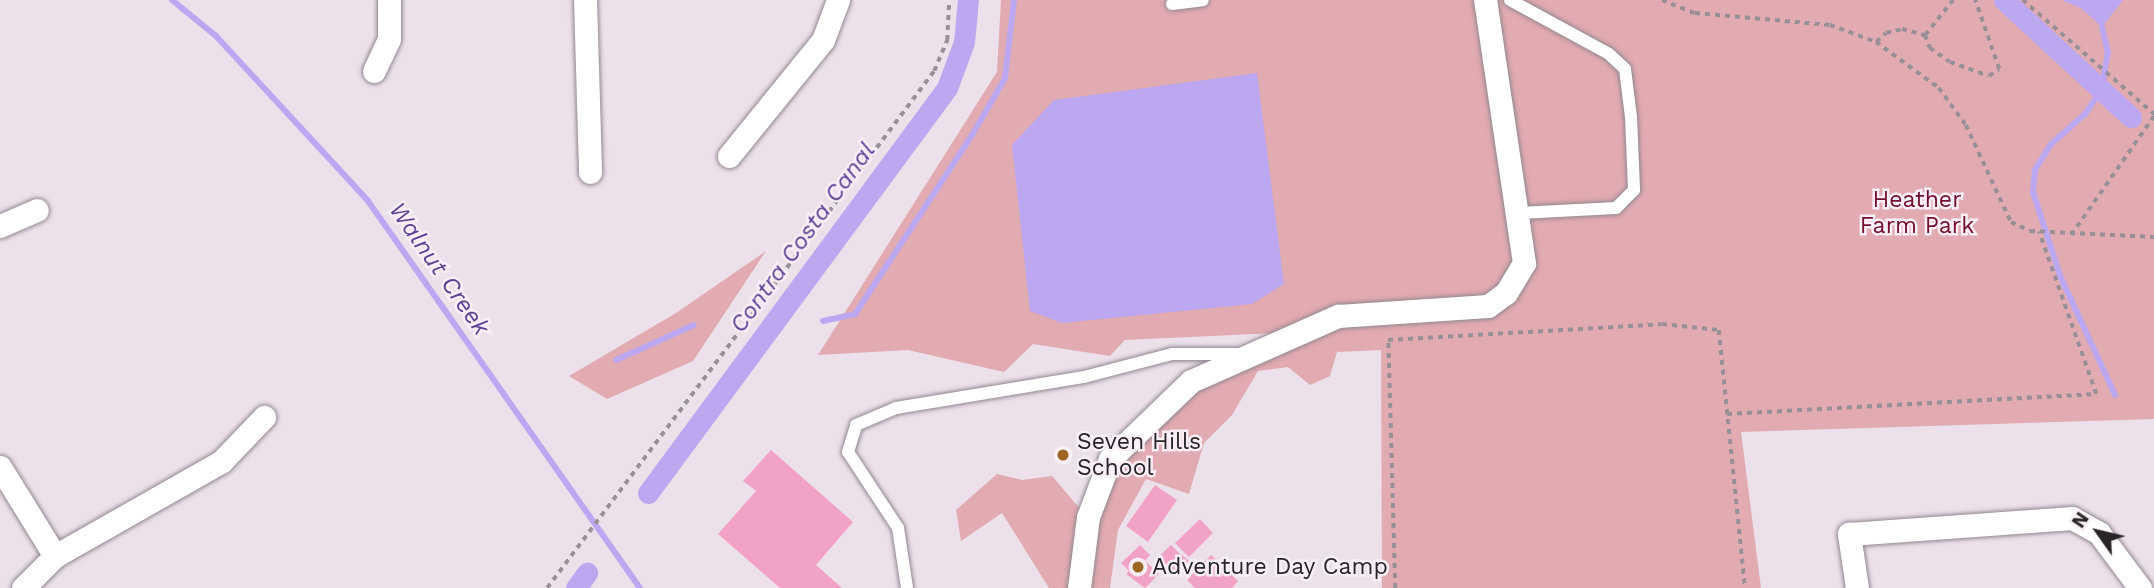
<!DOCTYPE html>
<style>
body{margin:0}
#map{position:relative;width:2154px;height:588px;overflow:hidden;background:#ece1ea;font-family:"Work Sans",sans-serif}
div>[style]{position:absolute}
.green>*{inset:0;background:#e2aab1}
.water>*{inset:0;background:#bba8f0}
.stream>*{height:6px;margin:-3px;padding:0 3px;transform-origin:3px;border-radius:3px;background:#bba8f0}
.canal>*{height:21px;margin:-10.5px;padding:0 10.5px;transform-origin:10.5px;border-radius:10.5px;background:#bba8f0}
.building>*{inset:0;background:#f2a2c5}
.path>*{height:3.5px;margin-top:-1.75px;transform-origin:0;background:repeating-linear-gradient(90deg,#989097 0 5px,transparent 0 10px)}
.roads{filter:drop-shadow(0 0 2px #928890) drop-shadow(0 0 2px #928890)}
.lane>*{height:12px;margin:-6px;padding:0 6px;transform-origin:6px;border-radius:6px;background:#fff}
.street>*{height:23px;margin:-11.5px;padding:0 11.5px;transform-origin:11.5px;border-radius:11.5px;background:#fff}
.dots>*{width:19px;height:19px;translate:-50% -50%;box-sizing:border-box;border:4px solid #faeef7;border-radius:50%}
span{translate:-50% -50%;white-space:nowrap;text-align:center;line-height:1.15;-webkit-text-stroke:5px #faeef7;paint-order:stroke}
.park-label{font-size:23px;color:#730d2d}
.poi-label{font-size:23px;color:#282427}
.left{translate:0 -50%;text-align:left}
.water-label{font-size:24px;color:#5f4296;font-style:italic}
.north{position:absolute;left:2063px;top:497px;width:70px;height:70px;-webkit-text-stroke:5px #faeef7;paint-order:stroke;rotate:304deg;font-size:19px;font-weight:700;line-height:28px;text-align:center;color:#282427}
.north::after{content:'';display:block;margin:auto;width:24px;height:32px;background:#282427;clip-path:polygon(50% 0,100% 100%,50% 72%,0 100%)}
</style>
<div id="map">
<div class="green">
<div style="clip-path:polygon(1001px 0,2154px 0,2154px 419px,1741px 432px,1761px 588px,1382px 588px,1381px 350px,1337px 352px,1330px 376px,1310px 385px,1288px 367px,1258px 371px,1232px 415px,1204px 443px,1189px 494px,1146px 479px,1118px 530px,1110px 588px,1049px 588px,1002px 513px,961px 541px,956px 510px,997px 474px,1022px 480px,1052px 476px,1087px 517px,1110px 459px,1191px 381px,1276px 333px,1125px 340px,1110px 356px,1033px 344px,1004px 372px,908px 350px,818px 355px,997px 72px)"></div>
<div style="clip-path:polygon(766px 251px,693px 361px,607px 399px,569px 376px,676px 313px)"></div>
</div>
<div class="water">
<div style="clip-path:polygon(2062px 0,2123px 0,2102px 27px,2081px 8px)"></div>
<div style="clip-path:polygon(1257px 73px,1284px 284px,1252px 304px,1062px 323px,1030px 311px,1012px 145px,1054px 100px)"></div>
</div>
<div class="stream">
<div style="left:172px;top:0;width:57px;rotate:39.3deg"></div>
<div style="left:216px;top:36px;width:224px;rotate:47.3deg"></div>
<div style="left:368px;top:201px;width:473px;rotate:54.9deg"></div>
<div style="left:2102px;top:27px;width:26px;rotate:77deg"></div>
<div style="left:2108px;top:52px;width:39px;rotate:100deg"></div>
<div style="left:2101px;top:90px;width:27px;rotate:123deg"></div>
<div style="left:2086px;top:113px;width:47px;rotate:138.5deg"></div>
<div style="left:2051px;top:144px;width:31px;rotate:122deg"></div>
<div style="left:2035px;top:170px;width:22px;rotate:95deg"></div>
<div style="left:2033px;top:192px;width:90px;rotate:72deg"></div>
<div style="left:2061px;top:278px;width:129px;rotate:65.2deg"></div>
<div style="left:823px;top:321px;width:33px;rotate:-12deg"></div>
<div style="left:855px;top:314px;width:214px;rotate:-56.8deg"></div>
<div style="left:972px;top:135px;width:66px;rotate:-59.9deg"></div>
<div style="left:1005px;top:78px;width:79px;rotate:-83.4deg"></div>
<div style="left:616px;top:360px;width:85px;rotate:-24.2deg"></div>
</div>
<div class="canal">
<div style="left:2004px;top:0;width:173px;rotate:42.7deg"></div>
<div style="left:648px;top:493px;width:503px;rotate:-53.56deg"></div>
<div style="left:947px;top:88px;width:49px;rotate:-69.7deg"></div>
<div style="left:964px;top:42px;width:42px;rotate:-84.6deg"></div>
<div style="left:576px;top:588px;width:19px;rotate:-54deg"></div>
</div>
<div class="building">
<div style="clip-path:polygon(771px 450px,853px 522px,816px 565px,842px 588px,780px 588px,718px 534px,756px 491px,743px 481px)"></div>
<div style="clip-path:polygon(1155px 485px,1177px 500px,1148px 542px,1126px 526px)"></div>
<div style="clip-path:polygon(1200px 519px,1213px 533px,1189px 557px,1175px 543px)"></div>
<div style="clip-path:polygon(1140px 545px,1150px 555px,1145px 561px,1159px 574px,1145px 588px,1126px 574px,1129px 571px,1121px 563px)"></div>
<div style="clip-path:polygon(1171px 545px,1180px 554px,1167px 566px,1158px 557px)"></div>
<div style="clip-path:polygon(1181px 554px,1189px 561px,1176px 574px,1169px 567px)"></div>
<div style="clip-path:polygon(1211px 555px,1238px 581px,1232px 588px,1195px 588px,1187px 580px)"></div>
</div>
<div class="path">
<div style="left:1662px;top:0;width:35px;rotate:22deg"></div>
<div style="left:1695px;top:13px;width:136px;rotate:5.1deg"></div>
<div style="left:1830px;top:25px;width:49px;rotate:20.3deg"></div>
<div style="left:1876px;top:42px;width:13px;rotate:-42deg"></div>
<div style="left:1886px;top:33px;width:16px;rotate:-14deg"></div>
<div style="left:1902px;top:29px;width:24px;rotate:15deg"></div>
<div style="left:1925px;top:35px;width:45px;rotate:-51.3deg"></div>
<div style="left:2023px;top:0;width:174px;rotate:41deg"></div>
<div style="left:1925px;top:35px;width:14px;rotate:69deg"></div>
<div style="left:1930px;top:48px;width:24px;rotate:35deg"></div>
<div style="left:1950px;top:62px;width:41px;rotate:19.7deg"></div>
<div style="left:1989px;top:76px;width:12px;rotate:-35deg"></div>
<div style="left:1999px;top:69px;width:73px;rotate:-109.2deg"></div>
<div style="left:1876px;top:42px;width:78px;rotate:36.1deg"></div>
<div style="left:1939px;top:88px;width:46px;rotate:53.9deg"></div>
<div style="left:1966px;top:125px;width:107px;rotate:65.1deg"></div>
<div style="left:2011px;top:222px;width:21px;rotate:25deg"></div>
<div style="left:2030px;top:231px;width:124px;rotate:2.8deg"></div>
<div style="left:2071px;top:235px;width:145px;rotate:-55.1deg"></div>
<div style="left:1727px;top:414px;width:370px;rotate:-3.1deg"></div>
<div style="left:2096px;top:394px;width:172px;rotate:-109.4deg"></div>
<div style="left:547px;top:588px;width:646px;rotate:-53.18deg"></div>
<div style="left:934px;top:71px;width:34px;rotate:-67deg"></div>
<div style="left:947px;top:40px;width:40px;rotate:-87.1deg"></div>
<div style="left:1395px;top:588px;width:248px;rotate:-91.6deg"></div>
<div style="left:1388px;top:340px;width:274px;rotate:-3.3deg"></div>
<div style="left:1662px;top:324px;width:57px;rotate:6deg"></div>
<div style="left:1719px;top:330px;width:259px;rotate:84.2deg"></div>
</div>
<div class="roads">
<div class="lane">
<div style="left:1510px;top:0;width:113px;rotate:28.6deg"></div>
<div style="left:1609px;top:54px;width:22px;rotate:43deg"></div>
<div style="left:1625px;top:69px;width:48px;rotate:82.9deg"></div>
<div style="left:1631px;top:117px;width:73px;rotate:87.6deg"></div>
<div style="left:1634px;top:190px;width:25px;rotate:135deg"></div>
<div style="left:1616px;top:208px;width:97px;rotate:177deg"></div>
<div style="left:1172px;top:4px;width:31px;rotate:-7deg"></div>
<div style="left:907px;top:588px;width:61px;rotate:-98.5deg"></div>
<div style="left:898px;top:528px;width:91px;rotate:-123.3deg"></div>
<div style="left:848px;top:452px;width:28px;rotate:-73deg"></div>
<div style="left:856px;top:425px;width:43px;rotate:-23deg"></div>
<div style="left:896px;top:408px;width:191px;rotate:-9.4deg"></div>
<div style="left:1084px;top:377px;width:91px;rotate:-14.6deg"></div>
<div style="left:1172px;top:354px;width:69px"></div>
</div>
<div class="street">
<div style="left:585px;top:0;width:172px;rotate:88.3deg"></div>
<div style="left:374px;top:71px;width:35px;rotate:-65deg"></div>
<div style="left:389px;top:39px;width:39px;rotate:-90deg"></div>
<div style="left:729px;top:156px;width:149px;rotate:-51deg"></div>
<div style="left:823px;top:40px;width:43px;rotate:-69.4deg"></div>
<div style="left:0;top:226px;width:40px;rotate:-23.4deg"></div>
<div style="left:0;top:467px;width:105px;rotate:58.3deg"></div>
<div style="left:23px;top:588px;width:45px;rotate:-45deg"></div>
<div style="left:55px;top:556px;width:192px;rotate:-29.6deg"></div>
<div style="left:222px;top:461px;width:61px;rotate:-46.3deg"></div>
<div style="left:1079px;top:588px;width:72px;rotate:-82.8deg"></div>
<div style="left:1088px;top:517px;width:62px;rotate:-69.2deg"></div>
<div style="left:1110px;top:459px;width:112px;rotate:-43.9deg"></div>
<div style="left:1191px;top:381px;width:161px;rotate:-23.9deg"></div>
<div style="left:1338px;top:316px;width:150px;rotate:-3.8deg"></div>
<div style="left:1488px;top:306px;width:22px;rotate:-36deg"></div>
<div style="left:1506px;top:293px;width:35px;rotate:-59deg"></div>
<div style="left:1524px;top:263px;width:266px;rotate:-98.4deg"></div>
<div style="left:1857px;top:588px;width:55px;rotate:-98.4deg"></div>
<div style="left:1849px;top:534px;width:224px;rotate:-4.1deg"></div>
<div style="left:2072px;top:518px;width:31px;rotate:29deg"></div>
<div style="left:2099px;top:533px;width:69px;rotate:53.3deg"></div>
</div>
</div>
<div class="dots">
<div style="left:1063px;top:455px;background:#9e6522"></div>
<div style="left:1138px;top:567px;background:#9e6522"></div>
</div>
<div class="park-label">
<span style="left:1917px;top:213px">Heather<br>Farm Park</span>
</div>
<div class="poi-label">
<span class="left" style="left:1077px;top:455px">Seven Hills<br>School</span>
<span class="left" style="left:1152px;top:567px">Adventure Day Camp</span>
</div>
<div class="water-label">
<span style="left:803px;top:238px;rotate:-54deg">Contra Costa Canal</span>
<span style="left:439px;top:269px;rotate:55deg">Walnut Creek</span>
</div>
<div class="north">N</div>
</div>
